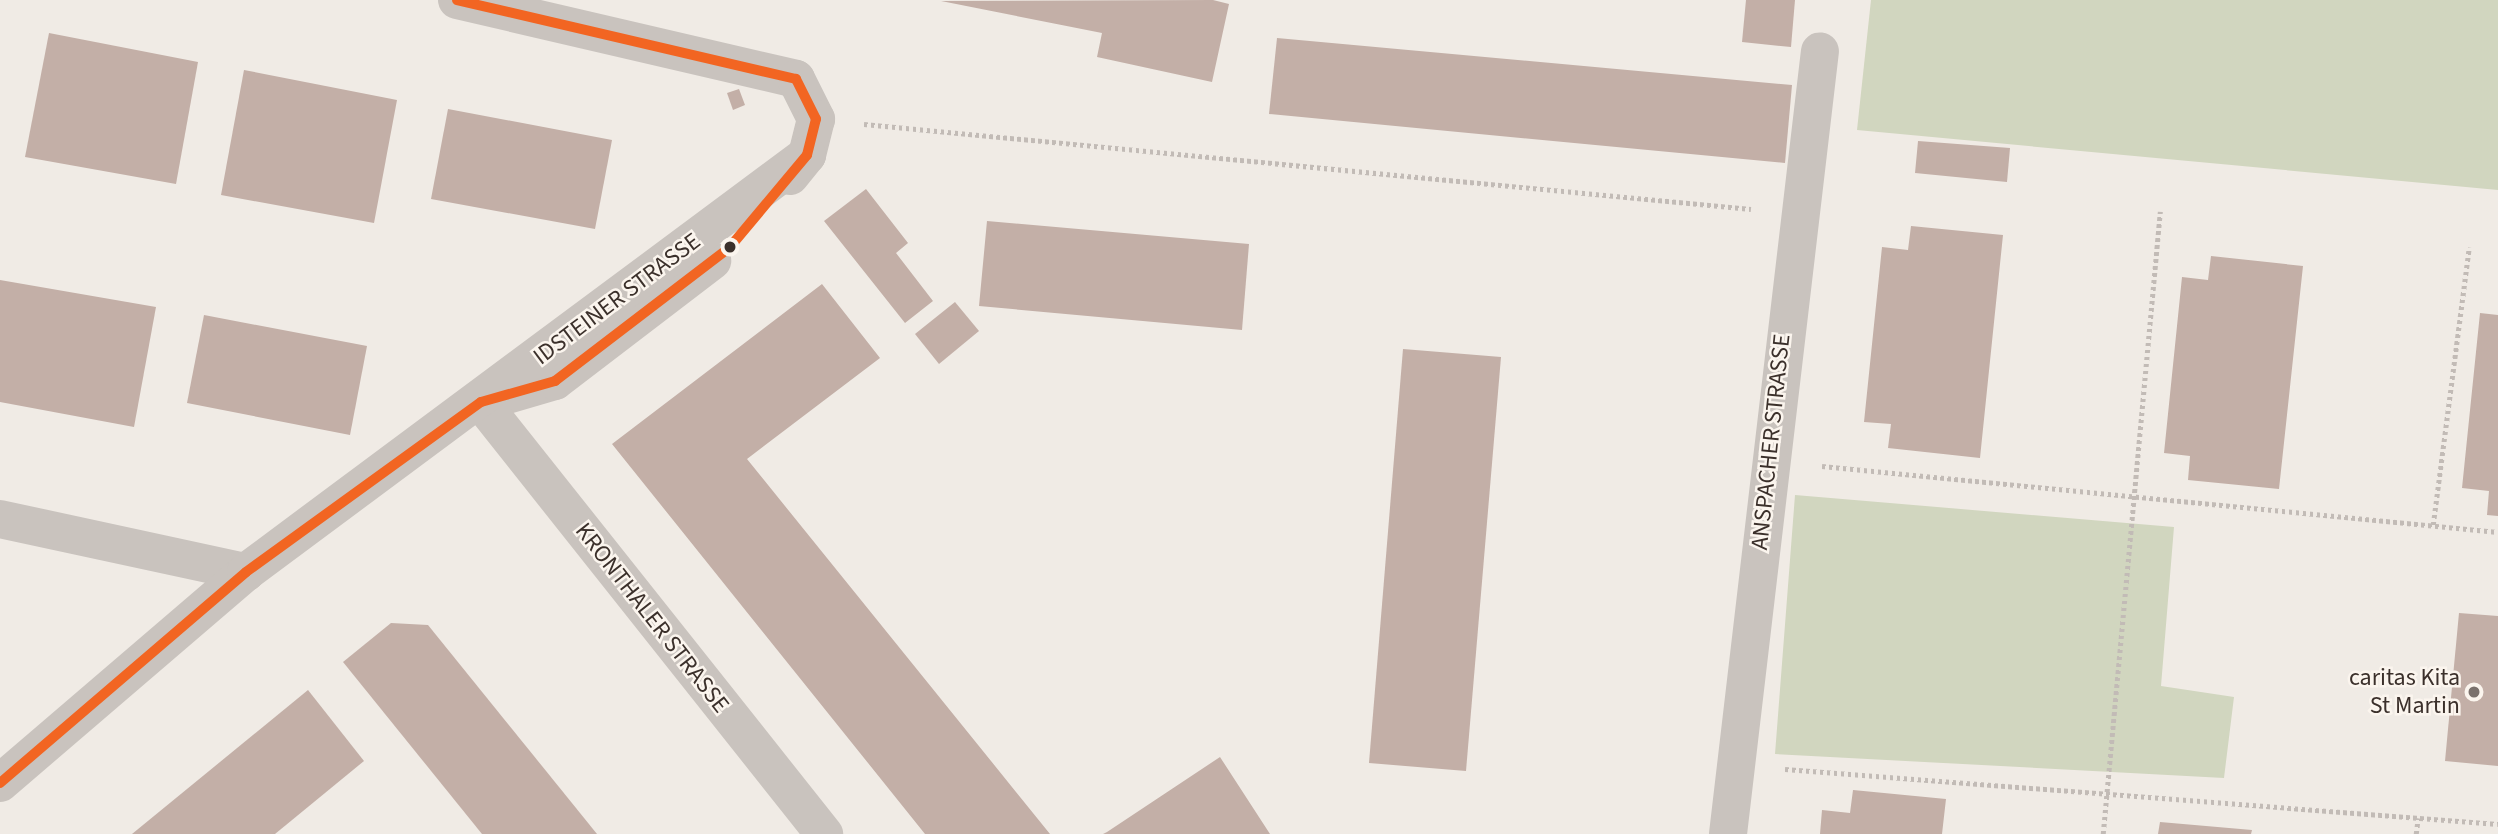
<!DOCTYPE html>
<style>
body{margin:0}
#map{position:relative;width:2498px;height:834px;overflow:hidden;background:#f0ebe5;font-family:"Source Sans 3",sans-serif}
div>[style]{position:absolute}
.green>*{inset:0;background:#d1d6bf}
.building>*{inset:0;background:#c3afa7}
.path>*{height:4.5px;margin-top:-2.25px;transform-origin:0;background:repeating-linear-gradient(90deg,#c2bbb6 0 3.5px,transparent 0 7px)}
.minor>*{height:38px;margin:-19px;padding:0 19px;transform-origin:19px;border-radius:19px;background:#c9c3be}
.bus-1>*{height:10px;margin:-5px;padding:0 5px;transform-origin:5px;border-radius:5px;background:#f26522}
.dots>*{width:19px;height:19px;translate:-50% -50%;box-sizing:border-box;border:4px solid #fbf5ee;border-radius:50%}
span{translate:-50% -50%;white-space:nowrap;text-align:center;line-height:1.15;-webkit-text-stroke:5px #fbf5ee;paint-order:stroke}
.street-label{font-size:24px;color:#3b302b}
.poi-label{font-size:24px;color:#3b302b}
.right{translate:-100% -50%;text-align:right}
</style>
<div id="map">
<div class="green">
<div style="clip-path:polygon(1871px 0,2498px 0,2498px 190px,1857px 130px)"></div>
<div style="clip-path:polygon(1795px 495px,2174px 527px,2161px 686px,2234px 697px,2224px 778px,1775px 754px)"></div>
</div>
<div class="building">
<div style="clip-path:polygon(1213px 0,1229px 4px,1212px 82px,1097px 57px,1102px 33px,941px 1px)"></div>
<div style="clip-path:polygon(1746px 0,1795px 0,1791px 47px,1742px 42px)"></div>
<div style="clip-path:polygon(49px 33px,198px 62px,176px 184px,25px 157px)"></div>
<div style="clip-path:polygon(1277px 38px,1792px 85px,1785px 163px,1269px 114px)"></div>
<div style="clip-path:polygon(244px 70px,397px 100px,374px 223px,221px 195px)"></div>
<div style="clip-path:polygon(739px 89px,745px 105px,733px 110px,727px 93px)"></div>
<div style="clip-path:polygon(448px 109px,612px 140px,595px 229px,431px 199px)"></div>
<div style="clip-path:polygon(1918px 141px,2010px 148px,2007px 182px,1915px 173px)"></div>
<div style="clip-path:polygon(866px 189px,908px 243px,896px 253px,933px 301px,905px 323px,824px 221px)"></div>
<div style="clip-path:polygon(987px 221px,1249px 244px,1242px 330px,979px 306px)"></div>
<div style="clip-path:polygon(1911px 226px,2003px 235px,1980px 458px,1888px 448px,1891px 424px,1864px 422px,1882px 247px,1908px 250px)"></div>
<div style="clip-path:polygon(2211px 256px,2303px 266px,2279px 489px,2188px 480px,2190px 456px,2164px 453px,2182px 277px,2208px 280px)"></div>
<div style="clip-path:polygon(0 280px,156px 307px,134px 427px,0 402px)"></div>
<div style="clip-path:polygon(822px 284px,880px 358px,747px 459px,1050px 834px,925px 834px,612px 444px)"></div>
<div style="clip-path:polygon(955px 302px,979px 331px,939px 364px,915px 334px)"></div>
<div style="clip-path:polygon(2480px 313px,2498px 315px,2498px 516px,2487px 515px,2489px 491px,2462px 488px)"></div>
<div style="clip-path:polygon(204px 315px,367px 346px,350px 435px,187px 403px)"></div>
<div style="clip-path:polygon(1403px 349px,1501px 357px,1466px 771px,1369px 763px)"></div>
<div style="clip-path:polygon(2459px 613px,2498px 616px,2498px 766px,2445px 761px)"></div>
<div style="clip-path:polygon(391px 623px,428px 625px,597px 834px,482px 834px,343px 662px)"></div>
<div style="clip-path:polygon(308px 690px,364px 761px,275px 834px,132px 834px)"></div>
<div style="clip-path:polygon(1220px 757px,1270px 834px,1103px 834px,1107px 832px)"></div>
<div style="clip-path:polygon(1853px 790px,1946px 799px,1942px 834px,1820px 834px,1822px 810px,1850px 813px)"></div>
<div style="clip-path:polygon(2160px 822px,2252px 830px,2251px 834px,2158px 834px)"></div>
</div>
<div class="path">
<div style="left:864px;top:124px;width:891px;rotate:5.47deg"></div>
<div style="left:1822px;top:466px;width:679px;rotate:5.58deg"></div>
<div style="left:2433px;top:525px;width:280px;rotate:-82.6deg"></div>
<div style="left:1785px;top:769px;width:715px;rotate:4.41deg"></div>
<div style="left:2103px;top:834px;width:625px;rotate:-84.76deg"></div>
<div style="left:2416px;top:834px;width:16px;rotate:-83deg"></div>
</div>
<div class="minor">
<div style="left:457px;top:0;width:348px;rotate:13.1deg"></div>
<div style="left:796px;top:79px;width:45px;rotate:63.4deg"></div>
<div style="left:816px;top:119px;width:37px;rotate:104deg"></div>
<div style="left:807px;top:155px;width:27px;rotate:129deg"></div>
<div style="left:500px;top:397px;width:57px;rotate:-16.2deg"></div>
<div style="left:555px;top:381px;width:198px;rotate:-37.4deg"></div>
<div style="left:481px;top:402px;width:552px;rotate:51.55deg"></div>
<div style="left:0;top:519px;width:252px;rotate:12.2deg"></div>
<div style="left:0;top:783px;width:324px;rotate:-40.6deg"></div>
<div style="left:246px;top:572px;width:699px;rotate:-36.62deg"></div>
<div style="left:1728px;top:834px;width:788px;rotate:-83.3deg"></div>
</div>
<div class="bus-1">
<div style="left:0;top:783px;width:324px;rotate:-40.6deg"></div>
<div style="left:246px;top:572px;width:290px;rotate:-35.9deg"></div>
<div style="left:481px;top:402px;width:77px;rotate:-15.8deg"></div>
<div style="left:555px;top:381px;width:220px;rotate:-37.4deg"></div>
<div style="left:730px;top:247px;width:120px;rotate:-50.1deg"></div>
<div style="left:807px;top:155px;width:37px;rotate:-76deg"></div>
<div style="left:816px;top:119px;width:45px;rotate:-116.6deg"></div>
<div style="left:796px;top:79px;width:348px;rotate:-166.9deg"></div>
</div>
<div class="dots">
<div style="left:730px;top:247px;background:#3b302b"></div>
<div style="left:2474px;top:692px;background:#7a716c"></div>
</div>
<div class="street-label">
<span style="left:617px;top:299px;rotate:-37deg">IDSTEINER STRASSE</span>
<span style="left:1771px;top:442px;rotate:-84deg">ANSPACHER STRASSE</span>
<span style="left:652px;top:618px;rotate:52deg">KRONTHALER STRASSE</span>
</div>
<div class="poi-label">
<span class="right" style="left:2460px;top:692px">caritas Kita<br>St Martin</span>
</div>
</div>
